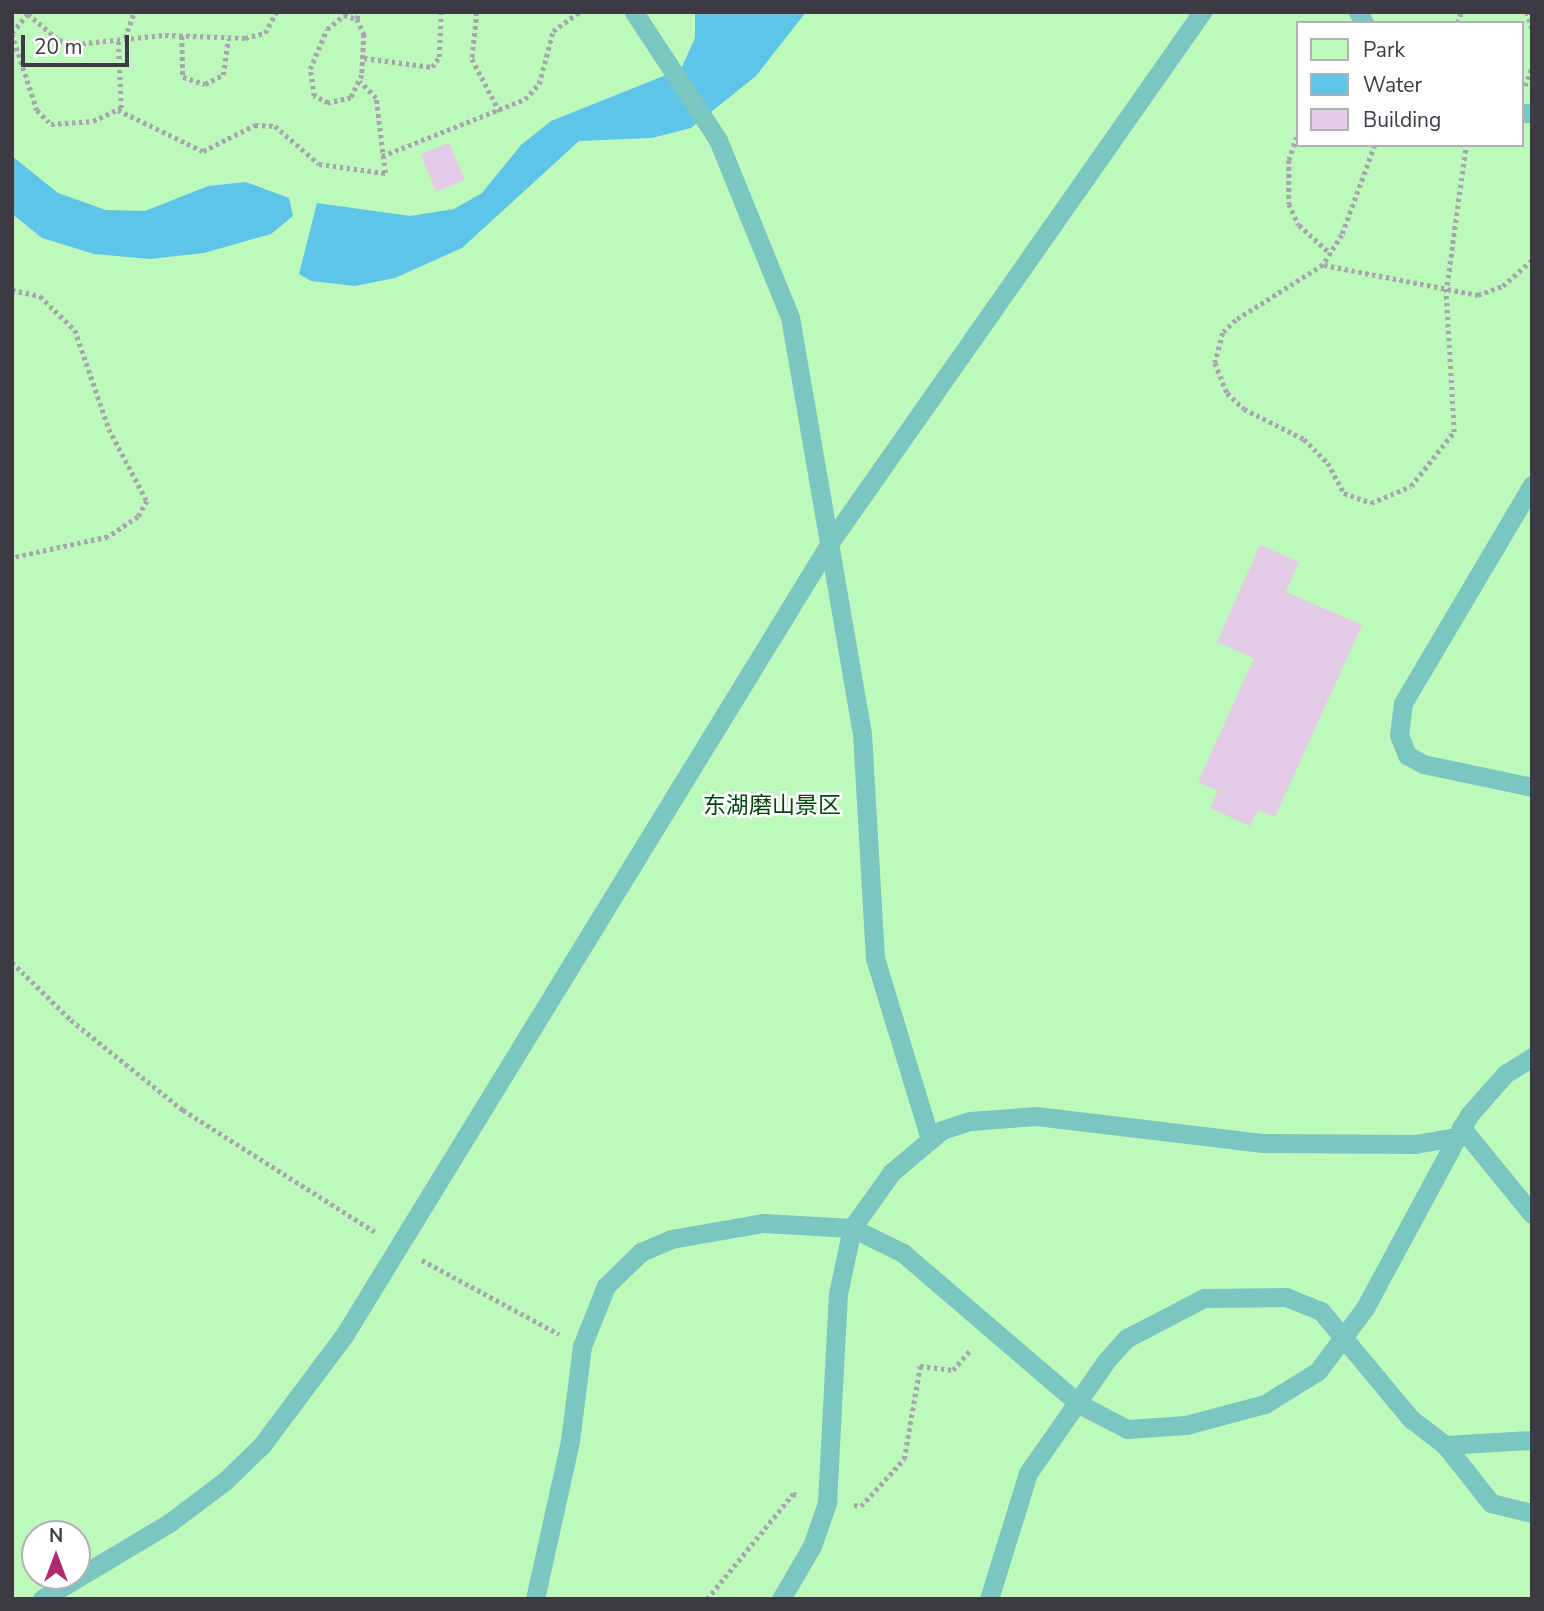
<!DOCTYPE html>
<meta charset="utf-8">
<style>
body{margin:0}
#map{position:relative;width:1544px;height:1611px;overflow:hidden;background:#f8f6fc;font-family:"Nunito Sans","Noto Sans SC",sans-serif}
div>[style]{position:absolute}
.green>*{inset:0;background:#bdf9bb}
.water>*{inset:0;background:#5fc5e8}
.building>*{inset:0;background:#e3cbe6}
.path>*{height:4.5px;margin-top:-2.25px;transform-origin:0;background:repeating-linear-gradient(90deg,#a7a5ad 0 3.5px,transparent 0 7px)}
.lane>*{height:19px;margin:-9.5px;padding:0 9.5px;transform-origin:9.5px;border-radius:9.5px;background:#7bc6c1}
span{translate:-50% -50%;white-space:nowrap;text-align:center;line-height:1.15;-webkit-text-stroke:5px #fff;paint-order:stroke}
.park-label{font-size:23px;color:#04470c}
.frame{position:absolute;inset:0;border:14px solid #3d3a46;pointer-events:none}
.legend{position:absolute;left:1296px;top:21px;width:228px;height:126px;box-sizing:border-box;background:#fff;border:2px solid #b1b0b5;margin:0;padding:9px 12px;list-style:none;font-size:21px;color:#3d3a46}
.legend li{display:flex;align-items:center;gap:14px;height:35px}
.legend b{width:35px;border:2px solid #b1b0b5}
.north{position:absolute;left:21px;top:1520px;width:70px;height:70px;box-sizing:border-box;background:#fff;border:2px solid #b1b0b5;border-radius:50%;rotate:0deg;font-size:19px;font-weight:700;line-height:28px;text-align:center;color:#3d3a46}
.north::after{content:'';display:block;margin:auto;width:24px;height:32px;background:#ae2a73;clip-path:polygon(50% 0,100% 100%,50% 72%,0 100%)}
.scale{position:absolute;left:21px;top:35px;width:108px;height:32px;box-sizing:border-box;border:4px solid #3d3a46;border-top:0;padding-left:9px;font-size:21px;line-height:24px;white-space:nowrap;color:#3d3a46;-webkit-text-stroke:5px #fff;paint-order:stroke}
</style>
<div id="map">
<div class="green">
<div style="clip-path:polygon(evenodd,12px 12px,1532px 12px,1532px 1599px,12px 1599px,12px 12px,1297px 23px,1521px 23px,1521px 145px,1297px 145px,1297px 23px,12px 12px,35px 1534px,77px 1534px,77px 1576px,35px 1576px,35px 1534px)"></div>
</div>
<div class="water">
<div style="clip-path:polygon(695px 12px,806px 12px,756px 76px,691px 128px,652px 138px,579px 141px,462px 248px,395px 278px,355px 286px,311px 281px,299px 274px,317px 203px,410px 216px,454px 209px,482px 193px,521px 145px,551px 121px,681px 69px,695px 38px)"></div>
<div style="clip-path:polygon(12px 156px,58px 193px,106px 210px,145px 211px,208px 186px,246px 182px,289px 198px,293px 216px,271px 234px,204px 253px,150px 259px,94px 254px,42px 238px,12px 214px)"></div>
</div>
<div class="building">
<div style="clip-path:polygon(449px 143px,465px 180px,436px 192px,421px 154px)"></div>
<div style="clip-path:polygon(1260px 545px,1299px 562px,1286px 592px,1362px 625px,1275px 817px,1258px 810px,1250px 826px,1210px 808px,1218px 791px,1198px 782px,1254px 658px,1217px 642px)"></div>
</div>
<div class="path">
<div style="left:477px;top:12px;width:47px;rotate:96.1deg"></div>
<div style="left:472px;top:59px;width:60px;rotate:62.2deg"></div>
<div style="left:1527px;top:12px;width:17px;rotate:73deg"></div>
<div style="left:28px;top:14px;width:40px;rotate:40deg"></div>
<div style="left:59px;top:40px;width:16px;rotate:14deg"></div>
<div style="left:75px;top:44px;width:90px;rotate:-5.7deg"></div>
<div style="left:165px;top:35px;width:80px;rotate:2.1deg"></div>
<div style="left:245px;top:38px;width:21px;rotate:-14deg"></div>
<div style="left:265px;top:33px;width:24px;rotate:-62deg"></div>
<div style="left:344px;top:15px;width:14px;rotate:17deg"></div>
<div style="left:357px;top:19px;width:17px;rotate:65deg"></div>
<div style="left:364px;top:34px;width:41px;rotate:92.8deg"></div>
<div style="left:362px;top:75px;width:25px;rotate:116deg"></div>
<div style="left:351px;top:98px;width:24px;rotate:168deg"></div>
<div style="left:328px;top:103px;width:16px;rotate:-153deg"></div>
<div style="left:314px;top:96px;width:27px;rotate:-98deg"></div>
<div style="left:310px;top:69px;width:43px;rotate:-67deg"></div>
<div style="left:327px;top:29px;width:22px;rotate:-39deg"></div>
<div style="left:357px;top:19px;width:7px;rotate:-74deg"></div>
<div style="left:1457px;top:23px;width:12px;rotate:-70deg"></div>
<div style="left:12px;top:33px;width:26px;rotate:-51deg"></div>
<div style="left:12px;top:34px;width:80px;rotate:71.8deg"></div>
<div style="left:37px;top:110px;width:20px;rotate:45deg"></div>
<div style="left:51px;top:124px;width:42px;rotate:-4.1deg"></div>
<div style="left:93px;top:121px;width:31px;rotate:-25deg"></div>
<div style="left:121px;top:108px;width:70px;rotate:-92.5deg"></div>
<div style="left:182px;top:36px;width:41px;rotate:88.6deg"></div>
<div style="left:183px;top:77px;width:23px;rotate:18deg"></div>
<div style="left:205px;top:84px;width:20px;rotate:-27deg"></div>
<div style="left:223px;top:75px;width:36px;rotate:-82deg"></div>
<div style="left:125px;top:38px;width:28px;rotate:-71deg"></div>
<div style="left:364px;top:58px;width:69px;rotate:7.5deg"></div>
<div style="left:432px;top:67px;width:12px;rotate:-55deg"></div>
<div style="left:439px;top:57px;width:45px;rotate:-87.5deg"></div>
<div style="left:1525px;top:86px;width:20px;rotate:-70deg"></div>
<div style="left:118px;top:110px;width:94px;rotate:25.8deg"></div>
<div style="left:203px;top:151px;width:58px;rotate:-26.6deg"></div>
<div style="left:255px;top:125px;width:20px;rotate:3deg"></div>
<div style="left:275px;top:126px;width:58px;rotate:40.8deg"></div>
<div style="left:319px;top:164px;width:67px;rotate:7.8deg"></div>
<div style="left:385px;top:173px;width:76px;rotate:-96.8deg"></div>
<div style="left:376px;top:98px;width:23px;rotate:-135deg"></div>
<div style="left:1297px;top:137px;width:24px;rotate:109deg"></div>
<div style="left:1289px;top:160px;width:44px;rotate:90deg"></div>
<div style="left:1289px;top:204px;width:23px;rotate:65deg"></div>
<div style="left:1299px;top:225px;width:43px;rotate:42.2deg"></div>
<div style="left:1375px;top:145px;width:96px;rotate:110.1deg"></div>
<div style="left:1342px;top:235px;width:36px;rotate:122deg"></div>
<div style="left:1323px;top:265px;width:103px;rotate:147.7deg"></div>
<div style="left:1236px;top:320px;width:18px;rotate:135deg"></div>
<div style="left:1223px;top:333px;width:31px;rotate:105deg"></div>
<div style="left:1215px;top:363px;width:32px;rotate:68deg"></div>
<div style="left:1227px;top:393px;width:23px;rotate:43deg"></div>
<div style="left:1244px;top:409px;width:67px;rotate:26.6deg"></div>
<div style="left:1304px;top:439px;width:34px;rotate:45deg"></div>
<div style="left:1328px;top:463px;width:34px;rotate:62deg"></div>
<div style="left:1344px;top:493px;width:29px;rotate:20deg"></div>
<div style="left:1371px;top:503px;width:43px;rotate:-23deg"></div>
<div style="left:1411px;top:486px;width:69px;rotate:-51.5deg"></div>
<div style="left:1454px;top:432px;width:140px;rotate:-93.3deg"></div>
<div style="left:1446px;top:292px;width:148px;rotate:-82.3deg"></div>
<div style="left:382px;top:156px;width:154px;rotate:-21.7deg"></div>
<div style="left:525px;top:99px;width:21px;rotate:-47deg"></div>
<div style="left:539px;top:84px;width:55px;rotate:-75.2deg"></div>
<div style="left:553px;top:31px;width:32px;rotate:-36deg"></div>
<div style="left:1324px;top:265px;width:157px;rotate:11deg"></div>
<div style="left:1478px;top:295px;width:27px;rotate:-20deg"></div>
<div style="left:1503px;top:286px;width:39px;rotate:-42deg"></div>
<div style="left:12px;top:290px;width:29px;rotate:12deg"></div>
<div style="left:40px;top:296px;width:49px;rotate:44.2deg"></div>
<div style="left:75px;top:330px;width:105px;rotate:71deg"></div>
<div style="left:109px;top:429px;width:81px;rotate:62.2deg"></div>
<div style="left:147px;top:501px;width:18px;rotate:119deg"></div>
<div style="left:138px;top:517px;width:36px;rotate:146deg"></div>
<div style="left:108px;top:537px;width:98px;rotate:167.7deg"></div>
<div style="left:12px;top:962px;width:83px;rotate:44.5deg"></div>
<div style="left:71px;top:1020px;width:144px;rotate:38.8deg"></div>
<div style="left:183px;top:1110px;width:227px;rotate:32.4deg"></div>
<div style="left:422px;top:1260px;width:156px;rotate:28.4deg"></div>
<div style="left:854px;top:1505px;width:7px;rotate:8deg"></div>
<div style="left:861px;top:1506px;width:64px;rotate:-47.5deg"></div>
<div style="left:904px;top:1459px;width:94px;rotate:-80.2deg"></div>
<div style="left:920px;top:1366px;width:33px;rotate:7deg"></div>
<div style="left:953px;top:1370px;width:28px;rotate:-49deg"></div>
<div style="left:707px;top:1599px;width:136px;rotate:-50.7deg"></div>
<div style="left:793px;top:1494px;width:7px;rotate:8deg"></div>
</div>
<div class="lane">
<div style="left:634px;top:12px;width:153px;rotate:56.7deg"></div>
<div style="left:718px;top:140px;width:191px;rotate:67.9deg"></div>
<div style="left:790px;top:317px;width:422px;rotate:80.2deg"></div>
<div style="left:862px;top:733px;width:225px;rotate:86.7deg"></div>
<div style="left:875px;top:958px;width:189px;rotate:73.1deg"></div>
<div style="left:1358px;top:12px;width:13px;rotate:61deg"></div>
<div style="left:1521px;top:113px;width:11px"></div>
<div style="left:1532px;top:485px;width:253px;rotate:120.6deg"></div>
<div style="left:1403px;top:703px;width:32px;rotate:97deg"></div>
<div style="left:1399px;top:735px;width:22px;rotate:68deg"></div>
<div style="left:1407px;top:755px;width:18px;rotate:29deg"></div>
<div style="left:1423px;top:764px;width:111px;rotate:11.9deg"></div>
<div style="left:1461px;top:1127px;width:112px;rotate:50.8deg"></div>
<div style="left:1445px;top:1445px;width:74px;rotate:51.6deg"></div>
<div style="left:1491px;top:1503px;width:42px;rotate:13.7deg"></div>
<div style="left:42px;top:1599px;width:148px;rotate:-30.9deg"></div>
<div style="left:169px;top:1523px;width:70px;rotate:-36.9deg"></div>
<div style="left:225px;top:1481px;width:52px;rotate:-44.2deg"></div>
<div style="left:262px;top:1445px;width:139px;rotate:-53.2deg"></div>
<div style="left:345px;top:1334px;width:934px;rotate:-58.49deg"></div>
<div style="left:833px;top:538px;width:643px;rotate:-54.95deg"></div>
<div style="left:535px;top:1599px;width:162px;rotate:-77.5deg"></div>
<div style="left:570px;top:1441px;width:96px;rotate:-82.8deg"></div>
<div style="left:582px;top:1346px;width:65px;rotate:-68.2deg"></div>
<div style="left:606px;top:1286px;width:49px;rotate:-44.2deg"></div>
<div style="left:641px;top:1252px;width:33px;rotate:-23deg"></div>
<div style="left:671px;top:1239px;width:93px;rotate:-9.9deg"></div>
<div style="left:763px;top:1223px;width:89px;rotate:3.2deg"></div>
<div style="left:852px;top:1228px;width:57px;rotate:26.1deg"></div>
<div style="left:903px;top:1253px;width:232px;rotate:40.6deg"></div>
<div style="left:1079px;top:1404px;width:54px;rotate:27.5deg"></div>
<div style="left:1127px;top:1429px;width:59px;rotate:-3.9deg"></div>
<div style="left:1186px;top:1425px;width:82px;rotate:-14.9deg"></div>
<div style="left:1265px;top:1404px;width:62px;rotate:-31.9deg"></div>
<div style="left:1318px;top:1371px;width:79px;rotate:-53.3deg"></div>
<div style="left:1365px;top:1308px;width:219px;rotate:-61.7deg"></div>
<div style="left:1469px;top:1115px;width:55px;rotate:-48.7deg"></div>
<div style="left:1505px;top:1074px;width:32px;rotate:-32deg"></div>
<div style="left:781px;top:1599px;width:61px;rotate:-59.7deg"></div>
<div style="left:812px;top:1546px;width:46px;rotate:-70.8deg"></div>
<div style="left:827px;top:1503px;width:209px;rotate:-87deg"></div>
<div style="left:838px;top:1294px;width:67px;rotate:-78deg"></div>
<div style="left:852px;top:1228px;width:69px;rotate:-54.5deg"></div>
<div style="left:892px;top:1172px;width:65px;rotate:-40deg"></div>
<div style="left:942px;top:1130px;width:29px;rotate:-18deg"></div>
<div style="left:970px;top:1121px;width:66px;rotate:-4.3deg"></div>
<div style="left:1036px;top:1116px;width:229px;rotate:6.8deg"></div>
<div style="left:1263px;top:1143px;width:152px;rotate:0.4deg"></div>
<div style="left:1415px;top:1144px;width:42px;rotate:-9.7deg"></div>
<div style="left:989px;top:1599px;width:132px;rotate:-72.8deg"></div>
<div style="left:1028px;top:1473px;width:136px;rotate:-55.1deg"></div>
<div style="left:1106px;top:1361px;width:31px;rotate:-48deg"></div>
<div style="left:1127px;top:1338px;width:87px;rotate:-27.5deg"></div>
<div style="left:1204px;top:1298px;width:82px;rotate:-0.7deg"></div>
<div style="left:1286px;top:1297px;width:38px;rotate:22deg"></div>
<div style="left:1321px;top:1311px;width:141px;rotate:50.2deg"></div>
<div style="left:1411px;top:1419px;width:43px;rotate:37.4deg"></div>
<div style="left:1445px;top:1445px;width:87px;rotate:-3.3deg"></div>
</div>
<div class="park-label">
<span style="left:772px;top:806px">东湖磨山景区</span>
</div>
<div class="frame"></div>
<ul class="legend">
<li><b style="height:19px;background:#bdf9bb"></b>Park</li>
<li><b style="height:19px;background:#5fc5e8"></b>Water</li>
<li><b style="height:19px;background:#e3cbe6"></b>Building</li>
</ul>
<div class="north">N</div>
<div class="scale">20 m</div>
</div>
